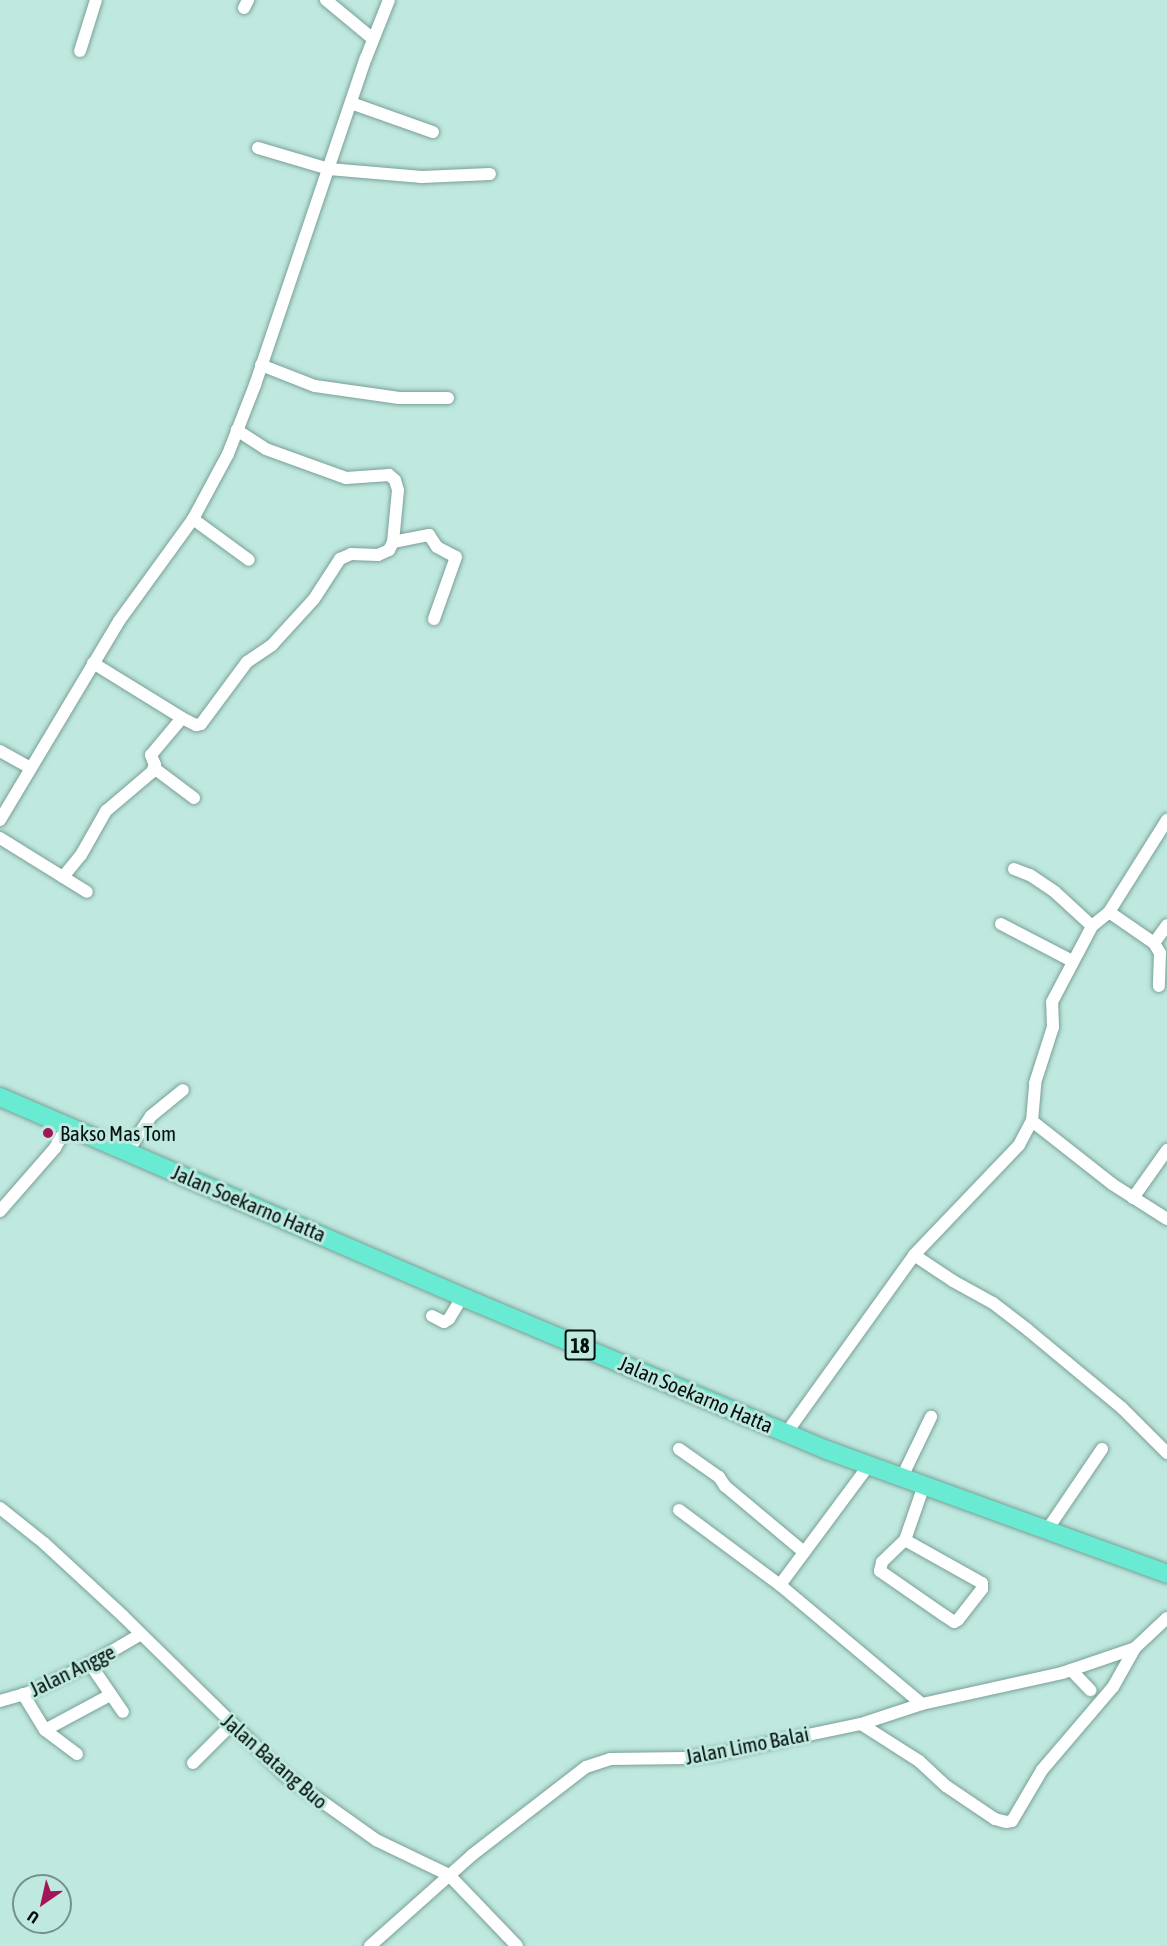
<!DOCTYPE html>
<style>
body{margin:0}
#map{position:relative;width:1167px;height:1946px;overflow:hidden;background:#bfe8df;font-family:"Asap Condensed",sans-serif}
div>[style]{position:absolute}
.roads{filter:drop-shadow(0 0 2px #79a097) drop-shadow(0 0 2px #79a097)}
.minor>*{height:12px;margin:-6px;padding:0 6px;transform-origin:6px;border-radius:6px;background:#fff}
.highway>*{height:18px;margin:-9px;padding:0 9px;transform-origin:9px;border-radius:9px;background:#68ead3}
.dots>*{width:16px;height:16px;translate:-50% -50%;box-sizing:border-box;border:3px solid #bfe8df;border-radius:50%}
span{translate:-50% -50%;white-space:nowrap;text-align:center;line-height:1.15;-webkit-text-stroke:6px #bfe8df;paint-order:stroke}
.shield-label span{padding:2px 4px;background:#bfe8df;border:2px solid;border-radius:4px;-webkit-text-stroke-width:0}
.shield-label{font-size:20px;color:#04110e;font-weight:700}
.poi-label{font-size:21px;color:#04110e}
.left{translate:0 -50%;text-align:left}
.street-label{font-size:21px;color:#04110e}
.north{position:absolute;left:12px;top:1874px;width:60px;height:60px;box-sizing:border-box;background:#bfe8df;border:2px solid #74928b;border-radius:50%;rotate:214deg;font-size:16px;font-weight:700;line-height:24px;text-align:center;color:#04110e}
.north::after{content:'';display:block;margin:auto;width:21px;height:27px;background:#a41458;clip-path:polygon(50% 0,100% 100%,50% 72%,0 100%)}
</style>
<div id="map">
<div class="roads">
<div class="minor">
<div style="left:326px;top:0;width:61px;rotate:39.7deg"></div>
<div style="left:244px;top:8px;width:9px;rotate:-63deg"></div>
<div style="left:80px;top:51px;width:53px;rotate:-72.6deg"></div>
<div style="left:351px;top:103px;width:87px;rotate:19.5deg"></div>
<div style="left:258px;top:148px;width:74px;rotate:16.5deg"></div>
<div style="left:329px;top:169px;width:93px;rotate:4.9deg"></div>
<div style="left:422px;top:177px;width:68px;rotate:-2.5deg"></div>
<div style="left:261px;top:365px;width:58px;rotate:21.3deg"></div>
<div style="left:315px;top:386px;width:85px;rotate:8.1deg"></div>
<div style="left:399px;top:398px;width:49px"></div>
<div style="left:193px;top:519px;width:69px;rotate:36.2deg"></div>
<div style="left:393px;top:542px;width:37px;rotate:-11deg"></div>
<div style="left:429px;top:535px;width:14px;rotate:56deg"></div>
<div style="left:437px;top:547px;width:21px;rotate:28deg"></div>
<div style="left:456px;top:557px;width:66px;rotate:109.5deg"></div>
<div style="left:93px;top:663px;width:105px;rotate:31.7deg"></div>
<div style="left:182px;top:718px;width:16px;rotate:27deg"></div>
<div style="left:196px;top:725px;width:5px;rotate:-11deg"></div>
<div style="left:201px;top:724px;width:77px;rotate:-53.4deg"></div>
<div style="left:247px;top:662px;width:30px;rotate:-34deg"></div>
<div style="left:272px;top:645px;width:62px;rotate:-47.6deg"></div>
<div style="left:314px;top:599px;width:48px;rotate:-57deg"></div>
<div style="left:340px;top:559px;width:12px;rotate:-24deg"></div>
<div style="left:351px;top:554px;width:27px;rotate:2deg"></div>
<div style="left:378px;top:555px;width:12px;rotate:-24deg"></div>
<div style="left:389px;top:550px;width:9px;rotate:-63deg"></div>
<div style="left:393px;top:542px;width:52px;rotate:-84.5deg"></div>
<div style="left:398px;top:490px;width:10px;rotate:-107deg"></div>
<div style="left:395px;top:480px;width:8px;rotate:-140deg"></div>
<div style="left:389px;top:475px;width:43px;rotate:176deg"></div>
<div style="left:346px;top:478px;width:85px;rotate:-160.1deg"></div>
<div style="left:266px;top:449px;width:35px;rotate:-147deg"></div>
<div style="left:0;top:751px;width:35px;rotate:29deg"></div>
<div style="left:154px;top:768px;width:50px;rotate:36.9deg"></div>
<div style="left:0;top:820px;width:232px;rotate:-59.1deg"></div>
<div style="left:119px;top:621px;width:126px;rotate:-54deg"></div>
<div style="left:193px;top:519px;width:74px;rotate:-61.7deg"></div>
<div style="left:228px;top:454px;width:74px;rotate:-68.6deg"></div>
<div style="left:255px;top:385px;width:345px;rotate:-71.3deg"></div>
<div style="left:366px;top:58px;width:62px;rotate:-68.4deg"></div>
<div style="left:0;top:838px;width:102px;rotate:31.8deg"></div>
<div style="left:1014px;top:869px;width:17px;rotate:21deg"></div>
<div style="left:1030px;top:875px;width:30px;rotate:34deg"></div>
<div style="left:1055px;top:892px;width:50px;rotate:42.6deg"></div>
<div style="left:63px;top:877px;width:28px;rotate:-51deg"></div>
<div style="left:81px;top:855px;width:51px;rotate:-60.4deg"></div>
<div style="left:106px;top:811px;width:60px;rotate:-40.3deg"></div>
<div style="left:152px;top:772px;width:8px;rotate:-67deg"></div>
<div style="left:155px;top:765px;width:11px;rotate:-112deg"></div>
<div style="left:151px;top:755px;width:48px;rotate:-50deg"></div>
<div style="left:1109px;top:912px;width:55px;rotate:34.6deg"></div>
<div style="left:1154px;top:943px;width:12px;rotate:59deg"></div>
<div style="left:1160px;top:953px;width:33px;rotate:92deg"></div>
<div style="left:1001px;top:924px;width:80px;rotate:27.5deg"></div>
<div style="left:1154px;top:943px;width:22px;rotate:-54deg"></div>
<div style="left:1032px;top:1121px;width:102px;rotate:38.2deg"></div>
<div style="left:1112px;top:1184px;width:65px;rotate:32.5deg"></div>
<div style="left:128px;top:1151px;width:42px;rotate:-56.7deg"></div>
<div style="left:151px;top:1116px;width:41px;rotate:-39.1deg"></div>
<div style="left:1133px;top:1198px;width:59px;rotate:-54.7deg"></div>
<div style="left:0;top:1211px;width:84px;rotate:-48.9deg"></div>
<div style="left:55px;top:1148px;width:26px;rotate:-61deg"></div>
<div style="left:914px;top:1255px;width:47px;rotate:33.7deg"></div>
<div style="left:953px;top:1281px;width:46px;rotate:28.8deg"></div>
<div style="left:993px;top:1303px;width:44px;rotate:37.6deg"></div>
<div style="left:1028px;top:1330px;width:122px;rotate:39.7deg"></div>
<div style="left:1122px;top:1408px;width:64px;rotate:45deg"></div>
<div style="left:432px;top:1316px;width:13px;rotate:27deg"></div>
<div style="left:444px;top:1322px;width:6px;rotate:-31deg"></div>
<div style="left:449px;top:1319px;width:27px;rotate:-59deg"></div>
<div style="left:787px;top:1432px;width:218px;rotate:-54.3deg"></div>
<div style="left:914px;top:1255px;width:152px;rotate:-46.3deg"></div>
<div style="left:1019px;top:1145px;width:27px;rotate:-62deg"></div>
<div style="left:1032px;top:1121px;width:38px;rotate:-85deg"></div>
<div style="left:1035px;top:1083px;width:59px;rotate:-72.2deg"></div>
<div style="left:1053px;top:1027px;width:25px;rotate:-92deg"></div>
<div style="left:1052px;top:1002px;width:86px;rotate:-62.2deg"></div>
<div style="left:1092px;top:926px;width:22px;rotate:-39deg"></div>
<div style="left:1109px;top:912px;width:109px;rotate:-57.8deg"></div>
<div style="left:679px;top:1449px;width:49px;rotate:35deg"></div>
<div style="left:719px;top:1477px;width:11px;rotate:56deg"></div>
<div style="left:725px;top:1486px;width:103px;rotate:39.9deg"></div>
<div style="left:869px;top:1465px;width:149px;rotate:126.6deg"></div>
<div style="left:780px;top:1585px;width:185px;rotate:40deg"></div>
<div style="left:902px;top:1477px;width:67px;rotate:-64.2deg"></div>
<div style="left:0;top:1508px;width:56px;rotate:38.5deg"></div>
<div style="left:44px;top:1543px;width:108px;rotate:42.7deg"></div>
<div style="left:123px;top:1616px;width:228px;rotate:44.5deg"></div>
<div style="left:286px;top:1776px;width:110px;rotate:35.4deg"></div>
<div style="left:376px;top:1840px;width:81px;rotate:25.6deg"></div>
<div style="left:449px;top:1875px;width:98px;rotate:46.2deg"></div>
<div style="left:679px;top:1510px;width:126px;rotate:36.6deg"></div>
<div style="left:1047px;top:1530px;width:98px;rotate:-55.8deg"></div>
<div style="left:905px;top:1540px;width:88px;rotate:29.2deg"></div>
<div style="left:982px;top:1583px;width:6px;rotate:90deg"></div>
<div style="left:982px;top:1589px;width:39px;rotate:128deg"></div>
<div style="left:958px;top:1620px;width:4px;rotate:153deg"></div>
<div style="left:954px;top:1622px;width:11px;rotate:-146deg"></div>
<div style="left:945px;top:1616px;width:79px;rotate:-145.3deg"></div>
<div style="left:880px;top:1571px;width:9px;rotate:-77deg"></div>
<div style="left:882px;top:1562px;width:32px;rotate:-44deg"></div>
<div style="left:905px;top:1540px;width:58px;rotate:-70.9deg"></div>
<div style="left:90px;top:1664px;width:58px;rotate:55.5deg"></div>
<div style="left:1071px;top:1670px;width:28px;rotate:46deg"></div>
<div style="left:23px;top:1694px;width:42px;rotate:58.6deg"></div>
<div style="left:45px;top:1730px;width:40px;rotate:37deg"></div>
<div style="left:0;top:1701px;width:29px;rotate:-16deg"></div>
<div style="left:28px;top:1693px;width:68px;rotate:-25.1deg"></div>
<div style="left:90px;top:1664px;width:59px;rotate:-30.5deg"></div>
<div style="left:861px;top:1724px;width:69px;rotate:32.5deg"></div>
<div style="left:919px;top:1761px;width:37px;rotate:43deg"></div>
<div style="left:946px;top:1786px;width:59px;rotate:34deg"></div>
<div style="left:995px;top:1819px;width:11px;rotate:15deg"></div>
<div style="left:1006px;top:1822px;width:6px;rotate:-9deg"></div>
<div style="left:1012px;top:1821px;width:59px;rotate:-59.5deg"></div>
<div style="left:1042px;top:1770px;width:109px;rotate:-49.5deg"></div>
<div style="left:1113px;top:1687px;width:45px;rotate:-60.6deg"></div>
<div style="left:45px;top:1730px;width:74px;rotate:-28.3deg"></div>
<div style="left:193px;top:1763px;width:54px;rotate:-45deg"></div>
<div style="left:370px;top:1946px;width:137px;rotate:-41.7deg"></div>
<div style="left:472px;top:1855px;width:144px;rotate:-37.7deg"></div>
<div style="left:586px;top:1767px;width:25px;rotate:-18deg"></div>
<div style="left:610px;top:1759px;width:76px;rotate:-0.8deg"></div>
<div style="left:686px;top:1758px;width:36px;rotate:-8deg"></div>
<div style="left:722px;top:1753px;width:142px;rotate:-11.8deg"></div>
<div style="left:861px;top:1724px;width:64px;rotate:-18.2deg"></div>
<div style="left:922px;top:1704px;width:143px;rotate:-12.5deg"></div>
<div style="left:1062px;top:1673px;width:77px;rotate:-18.9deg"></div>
<div style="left:1135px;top:1648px;width:44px;rotate:-43.2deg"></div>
</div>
<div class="highway">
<div style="left:0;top:1097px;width:520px;rotate:23.36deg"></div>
<div style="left:477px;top:1303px;width:380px;rotate:22.8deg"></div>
<div style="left:827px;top:1450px;width:362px;rotate:20deg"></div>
</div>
</div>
<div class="dots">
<div style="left:48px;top:1133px;background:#a41458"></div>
</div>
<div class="shield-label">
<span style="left:580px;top:1345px">18</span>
</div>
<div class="poi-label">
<span class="left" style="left:60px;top:1133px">Bakso Mas Tom</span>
</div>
<div class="street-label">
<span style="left:249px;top:1203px;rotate:23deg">Jalan Soekarno Hatta</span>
<span style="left:696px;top:1394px;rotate:23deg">Jalan Soekarno Hatta</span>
<span style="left:72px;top:1670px;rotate:-26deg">Jalan Angge</span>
<span style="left:747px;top:1745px;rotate:-11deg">Jalan Limo Balai</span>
<span style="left:275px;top:1761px;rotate:41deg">Jalan Batang Buo</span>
</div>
<div class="north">U</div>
</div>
